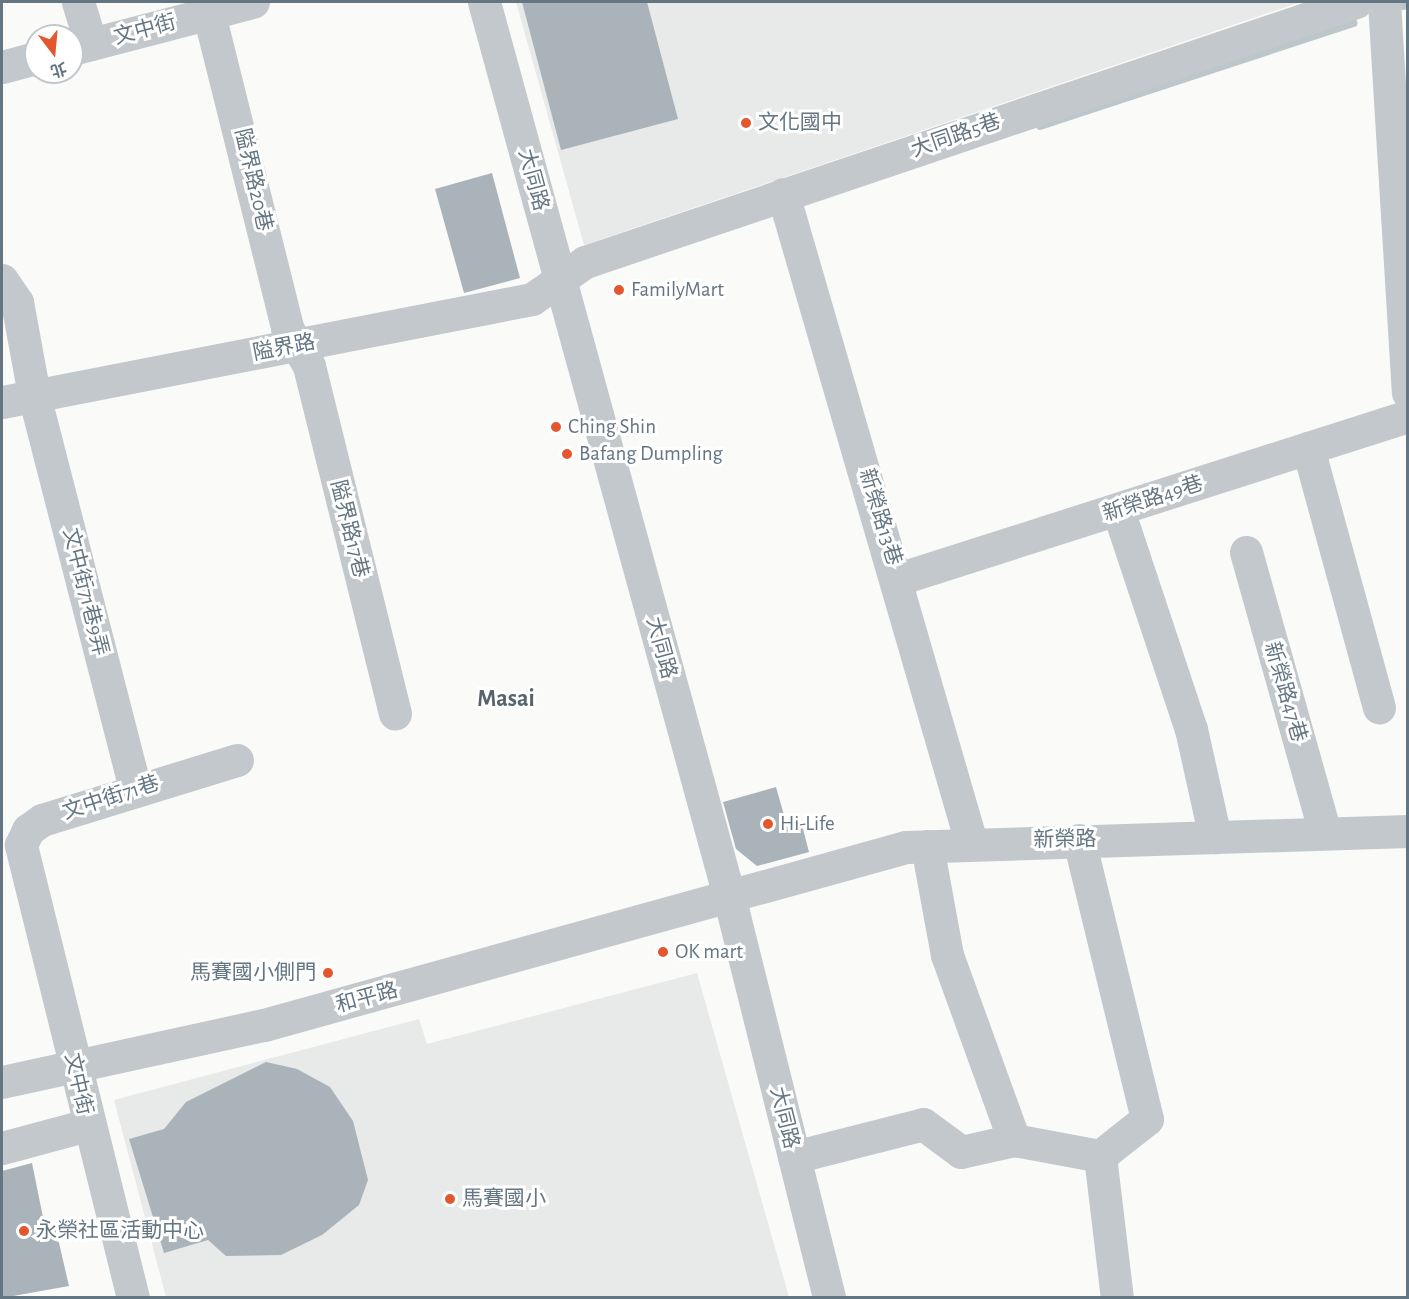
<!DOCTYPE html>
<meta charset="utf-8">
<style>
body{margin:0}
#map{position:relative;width:1409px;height:1299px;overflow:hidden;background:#fafaf8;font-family:"Alegreya Sans","Noto Sans TC",sans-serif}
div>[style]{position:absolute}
.built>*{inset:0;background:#e8e9e9}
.stream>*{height:8px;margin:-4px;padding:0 4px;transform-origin:4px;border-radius:4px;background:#bbc7cb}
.building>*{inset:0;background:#aab3b9}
.minor>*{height:33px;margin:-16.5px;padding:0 16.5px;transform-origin:16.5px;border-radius:16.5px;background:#c3c8cc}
.dots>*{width:16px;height:16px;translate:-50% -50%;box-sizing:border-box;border:3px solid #fff;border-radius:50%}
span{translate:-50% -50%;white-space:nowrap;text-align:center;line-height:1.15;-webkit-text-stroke:6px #fff;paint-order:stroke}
.street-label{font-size:21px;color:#657683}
.poi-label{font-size:21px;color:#657683}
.left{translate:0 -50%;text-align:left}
.right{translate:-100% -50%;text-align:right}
.quarter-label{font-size:24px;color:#57646e;font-weight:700}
.frame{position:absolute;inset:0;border:3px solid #657683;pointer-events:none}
.north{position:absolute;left:24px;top:24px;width:60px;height:60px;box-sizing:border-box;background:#fff;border:2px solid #c1c8cd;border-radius:50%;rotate:164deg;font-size:16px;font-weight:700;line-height:24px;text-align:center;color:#657683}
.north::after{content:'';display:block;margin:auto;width:21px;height:27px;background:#e4572e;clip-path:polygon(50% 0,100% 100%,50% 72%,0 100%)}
</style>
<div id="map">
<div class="built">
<div style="clip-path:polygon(516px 2px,1301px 2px,584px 245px)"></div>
<div style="clip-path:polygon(697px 973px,789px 1297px,166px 1297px,114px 1100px,419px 1019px,427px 1044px)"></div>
</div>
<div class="stream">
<div style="left:1403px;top:6px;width:5px;rotate:-11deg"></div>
<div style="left:1040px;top:126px;width:330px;rotate:-18.2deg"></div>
</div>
<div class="building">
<div style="clip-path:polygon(522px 2px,647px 2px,678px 119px,561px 150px)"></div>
<div style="clip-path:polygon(492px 173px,520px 278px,464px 293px,435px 189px)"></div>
<div style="clip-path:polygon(776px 787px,788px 829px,802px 825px,809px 852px,757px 866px,736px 849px,723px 802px)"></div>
<div style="clip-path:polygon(266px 1062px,297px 1069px,330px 1087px,353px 1121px,368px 1180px,359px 1205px,322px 1235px,281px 1255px,226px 1256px,208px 1240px,164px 1253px,129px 1139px,164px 1129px,186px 1102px)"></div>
<div style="clip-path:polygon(32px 1163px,46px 1232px,56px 1230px,69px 1286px,2px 1298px,2px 1171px)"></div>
</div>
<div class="minor">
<div style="left:78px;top:2px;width:44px;rotate:72.8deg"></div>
<div style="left:206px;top:2px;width:336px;rotate:76deg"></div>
<div style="left:287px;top:328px;width:44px;rotate:59.9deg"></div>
<div style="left:309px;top:366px;width:358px;rotate:76.1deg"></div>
<div style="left:484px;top:2px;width:927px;rotate:74.67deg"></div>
<div style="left:729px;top:896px;width:414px;rotate:76deg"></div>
<div style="left:1384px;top:2px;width:391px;rotate:86.5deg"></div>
<div style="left:72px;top:49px;width:187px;rotate:-14.6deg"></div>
<div style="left:2px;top:67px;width:35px;rotate:-15deg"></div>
<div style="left:783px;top:194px;width:675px;rotate:73.82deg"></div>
<div style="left:2px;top:280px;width:27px;rotate:56deg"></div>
<div style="left:17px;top:302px;width:95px;rotate:79.6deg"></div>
<div style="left:34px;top:395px;width:407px;rotate:75.6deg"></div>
<div style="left:2px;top:402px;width:540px;rotate:-11deg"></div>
<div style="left:532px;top:299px;width:65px;rotate:-34.9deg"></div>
<div style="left:585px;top:262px;width:814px;rotate:-18.64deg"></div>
<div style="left:1308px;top:448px;width:269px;rotate:74.7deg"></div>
<div style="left:1118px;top:510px;width:231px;rotate:71.6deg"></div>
<div style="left:1191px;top:729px;width:111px;rotate:77.5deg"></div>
<div style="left:1246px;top:552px;width:292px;rotate:74.3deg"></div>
<div style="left:898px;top:579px;width:535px;rotate:-17.72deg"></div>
<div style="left:1079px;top:840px;width:287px;rotate:76.3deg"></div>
<div style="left:1147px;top:1119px;width:60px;rotate:141.8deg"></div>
<div style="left:927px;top:846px;width:111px;rotate:79.6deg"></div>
<div style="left:947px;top:955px;width:197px;rotate:70.1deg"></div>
<div style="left:2px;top:1082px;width:268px;rotate:-12.3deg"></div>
<div style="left:264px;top:1025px;width:666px;rotate:-15.5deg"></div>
<div style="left:906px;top:847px;width:502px;rotate:-1.83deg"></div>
<div style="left:2px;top:1148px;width:88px;rotate:-15.1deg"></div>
<div style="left:794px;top:1157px;width:133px;rotate:-14.3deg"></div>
<div style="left:923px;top:1124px;width:47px;rotate:36.4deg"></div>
<div style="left:961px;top:1152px;width:54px;rotate:-12.8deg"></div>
<div style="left:1014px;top:1140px;width:87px;rotate:10.5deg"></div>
<div style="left:1100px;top:1156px;width:143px;rotate:83.2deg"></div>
<div style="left:133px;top:1298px;width:467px;rotate:-103.9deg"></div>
<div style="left:21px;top:845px;width:17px;rotate:-65deg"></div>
<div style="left:28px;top:830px;width:17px;rotate:-36deg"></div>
<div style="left:42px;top:820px;width:204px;rotate:-17.1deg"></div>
</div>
<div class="dots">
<div style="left:746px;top:123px;background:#e4572e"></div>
<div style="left:619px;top:290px;background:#e4572e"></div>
<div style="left:556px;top:427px;background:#e4572e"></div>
<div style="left:567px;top:454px;background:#e4572e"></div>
<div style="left:768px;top:824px;background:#e4572e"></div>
<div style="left:663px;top:952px;background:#e4572e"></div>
<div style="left:328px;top:973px;background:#e4572e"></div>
<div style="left:450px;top:1199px;background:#e4572e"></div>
<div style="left:24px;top:1231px;background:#e4572e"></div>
</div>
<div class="street-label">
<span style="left:145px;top:30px;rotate:-15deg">文中街</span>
<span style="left:956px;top:136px;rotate:-19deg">大同路5巷</span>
<span style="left:253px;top:180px;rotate:77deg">隘界路20巷</span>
<span style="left:533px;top:180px;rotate:75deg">大同路</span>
<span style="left:284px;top:348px;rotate:-11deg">隘界路</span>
<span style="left:1153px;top:499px;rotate:-18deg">新榮路49巷</span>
<span style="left:880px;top:517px;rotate:73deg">新榮路13巷</span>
<span style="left:349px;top:529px;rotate:76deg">隘界路17巷</span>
<span style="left:85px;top:592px;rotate:76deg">文中街71巷9弄</span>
<span style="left:661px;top:648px;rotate:75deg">大同路</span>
<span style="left:1285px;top:692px;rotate:74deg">新榮路47巷</span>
<span style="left:111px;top:798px;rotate:-18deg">文中街71巷</span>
<span style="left:1065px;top:840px;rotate:-1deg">新榮路</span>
<span style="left:367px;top:998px;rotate:-15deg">和平路</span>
<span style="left:78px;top:1084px;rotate:77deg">文中街</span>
<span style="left:784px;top:1118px;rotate:76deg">大同路</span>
</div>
<div class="poi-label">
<span class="left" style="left:758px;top:123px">文化國中</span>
<span class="left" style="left:631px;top:290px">FamilyMart</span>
<span class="left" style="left:568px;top:427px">Ching Shin</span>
<span class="left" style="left:579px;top:454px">Bafang Dumpling</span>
<span class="left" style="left:780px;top:824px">Hi-Life</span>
<span class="left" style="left:675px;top:952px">OK mart</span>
<span class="right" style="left:316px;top:973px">馬賽國小側門</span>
<span class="left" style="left:462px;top:1199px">馬賽國小</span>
<span class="left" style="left:36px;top:1231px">永榮社區活動中心</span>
</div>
<div class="quarter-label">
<span style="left:506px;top:700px">Masai</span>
</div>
<div class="frame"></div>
<div class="north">北</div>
</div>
